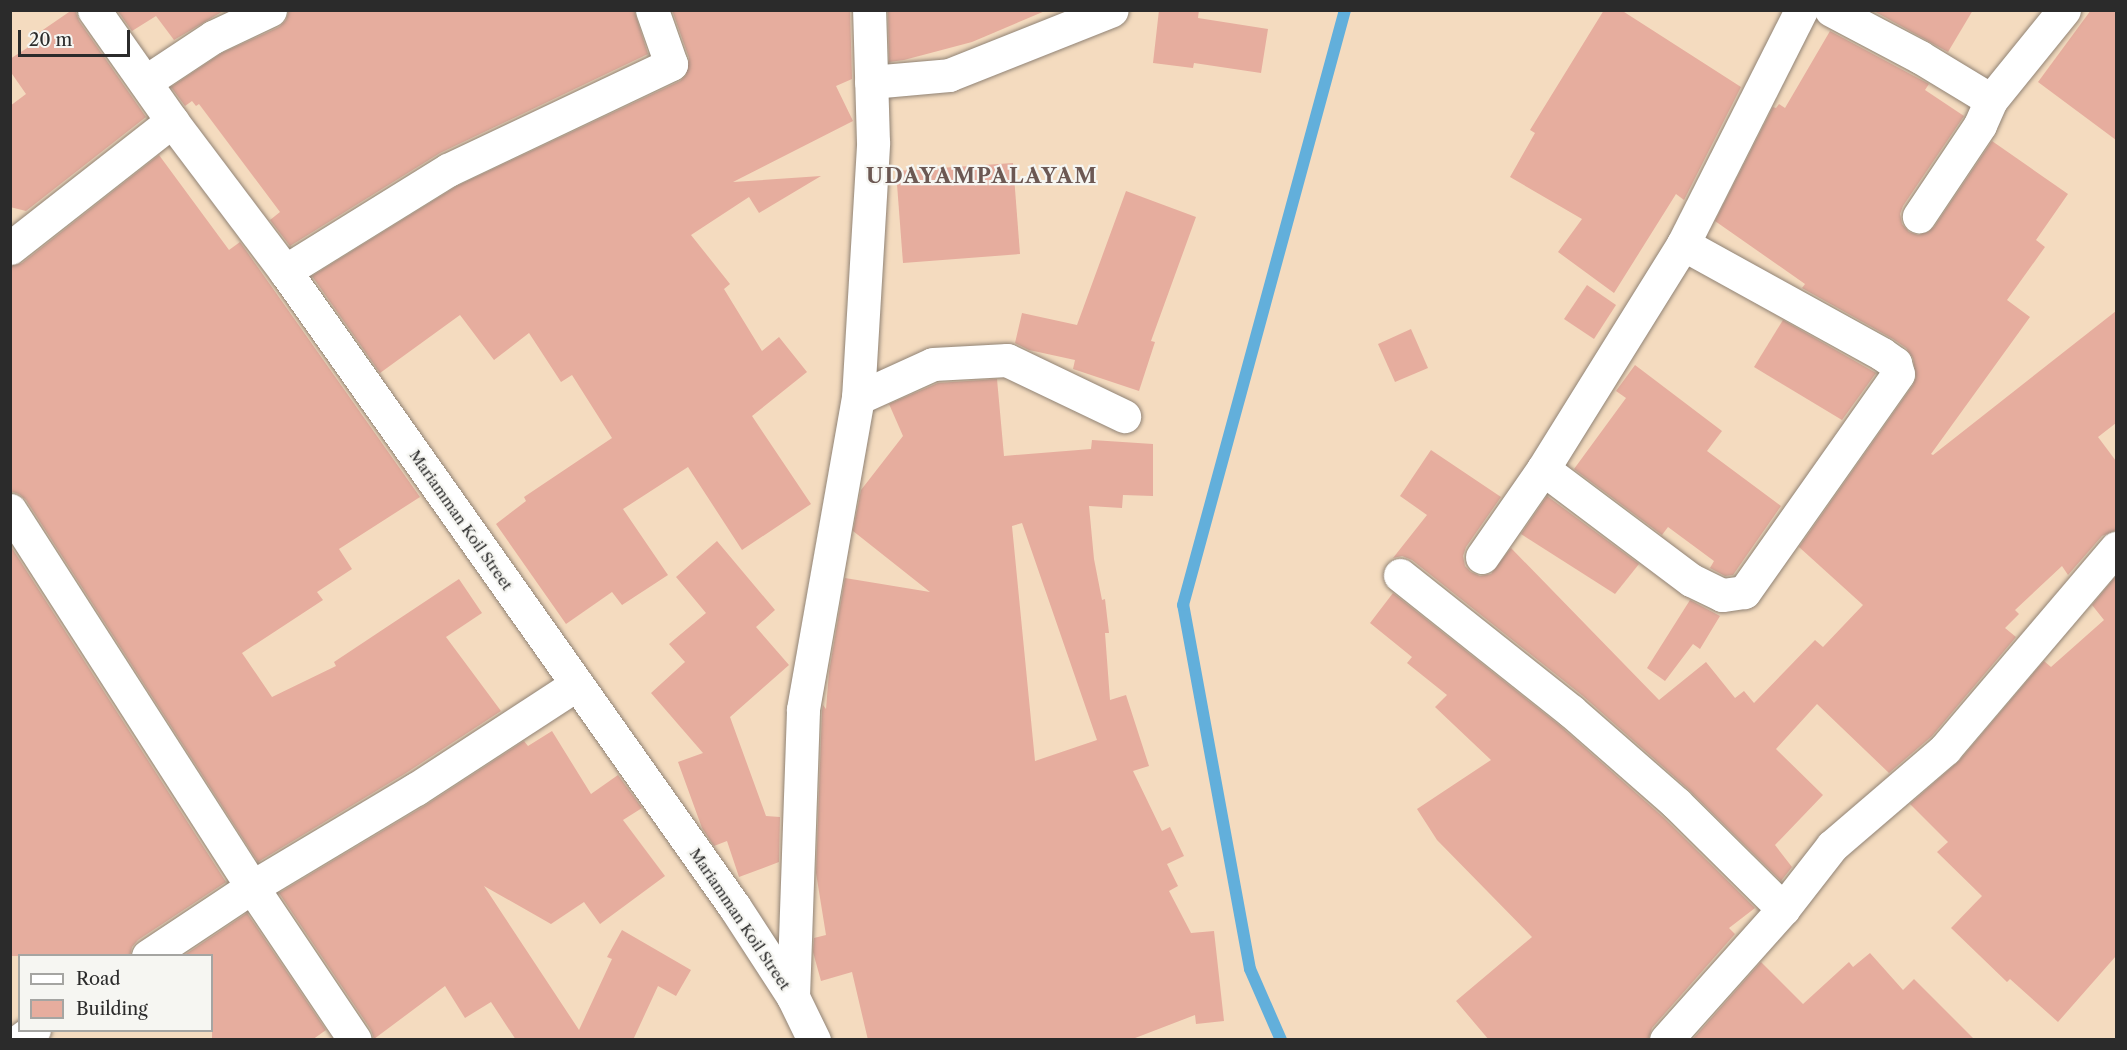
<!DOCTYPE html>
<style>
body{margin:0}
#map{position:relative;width:2127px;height:1050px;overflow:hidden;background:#f4dbbf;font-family:"Libre Caslon Text",serif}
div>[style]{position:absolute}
.stream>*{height:12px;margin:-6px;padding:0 6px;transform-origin:6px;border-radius:6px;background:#62afdb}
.building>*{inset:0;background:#e6ad9e}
.roads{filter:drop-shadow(0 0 2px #908375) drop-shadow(0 0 2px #908375)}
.street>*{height:33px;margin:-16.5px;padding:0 16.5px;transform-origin:16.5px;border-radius:16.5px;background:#fff}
span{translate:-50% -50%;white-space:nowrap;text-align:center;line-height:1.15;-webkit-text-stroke:4.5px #f6f6f2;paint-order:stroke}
.street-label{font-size:15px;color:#2b2b2b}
.district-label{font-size:21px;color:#6c5853;font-weight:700;letter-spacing:1.5px}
.frame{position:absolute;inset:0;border:12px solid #2b2b2b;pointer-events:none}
.legend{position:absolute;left:18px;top:954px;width:195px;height:78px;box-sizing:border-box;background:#f6f6f2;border:2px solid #a5a5a2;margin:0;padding:8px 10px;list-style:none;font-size:18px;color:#2b2b2b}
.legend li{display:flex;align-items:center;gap:12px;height:30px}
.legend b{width:30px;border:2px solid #a5a5a2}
.scale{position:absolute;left:18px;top:30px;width:112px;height:27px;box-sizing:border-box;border:3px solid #2b2b2b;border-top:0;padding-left:8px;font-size:18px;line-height:21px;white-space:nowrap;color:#2b2b2b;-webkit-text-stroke:4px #f6f6f2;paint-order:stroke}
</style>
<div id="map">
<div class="stream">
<div style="left:1281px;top:1040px;width:77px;rotate:-113.6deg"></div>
<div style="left:1250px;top:969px;width:370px;rotate:-100.4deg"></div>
<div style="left:1183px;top:605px;width:617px;rotate:-74.77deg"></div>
</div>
<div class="building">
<div style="clip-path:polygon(72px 10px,75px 10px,79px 21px,146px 117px,26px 211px,10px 207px,10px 106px,26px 94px,10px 71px,10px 59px,38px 41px,34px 36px)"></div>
<div style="clip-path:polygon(117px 10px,225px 10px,174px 40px,156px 16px,132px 31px)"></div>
<div style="clip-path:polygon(289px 10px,634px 10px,648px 54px,440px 153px,290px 246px,270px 220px,280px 212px,199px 104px,196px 106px,192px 101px,185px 106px,171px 87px,222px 53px,279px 27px,286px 20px)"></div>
<div style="clip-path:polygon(672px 10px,850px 10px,852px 79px,836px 86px,853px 121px,733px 182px,821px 176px,759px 213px,749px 197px,691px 235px,730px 284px,724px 289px,762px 351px,779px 337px,807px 372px,752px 416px,811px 504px,742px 550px,688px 467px,623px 509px,668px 575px,622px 605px,612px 592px,566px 624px,496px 524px,526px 501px,524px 497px,612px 438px,572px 375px,561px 382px,529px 333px,494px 360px,460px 315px,380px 373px,312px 276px,457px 186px,680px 81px,686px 75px,689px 58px)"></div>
<div style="clip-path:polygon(888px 10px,1045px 10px,1045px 11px,972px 42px,904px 60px,889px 62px)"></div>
<div style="clip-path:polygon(1159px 10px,1199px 10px,1198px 18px,1268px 29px,1261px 73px,1194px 63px,1193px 68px,1153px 63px)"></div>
<div style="clip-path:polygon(1604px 10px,1621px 10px,1741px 87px,1684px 200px,1676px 194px,1614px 293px,1558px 252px,1582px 219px,1510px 177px,1535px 133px,1530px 130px)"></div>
<div style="clip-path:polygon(1872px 10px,1973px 10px,1948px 52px)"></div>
<div style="clip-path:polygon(2091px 10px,2116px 10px,2116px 140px,2038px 82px)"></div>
<div style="clip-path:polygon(1830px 31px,1929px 84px,1925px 90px,1964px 116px,1903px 206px,1900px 214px,1902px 224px,1909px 232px,1918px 235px,1928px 232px,1934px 227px,1992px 141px,2068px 194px,2036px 240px,2045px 247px,2007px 300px,2030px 317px,1931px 454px,1933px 455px,2116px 311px,2116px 423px,2098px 437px,2116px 461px,2116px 530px,2102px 536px,2068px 575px,2062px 566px,2015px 610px,2019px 614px,2005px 628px,2016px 637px,1932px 736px,1889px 773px,1817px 704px,1776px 749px,1823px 795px,1775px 845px,1792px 867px,1781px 881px,1688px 789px,1583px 696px,1412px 560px,1402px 556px,1393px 558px,1427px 515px,1400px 496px,1431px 450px,1501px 497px,1466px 547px,1463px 556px,1465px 566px,1471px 572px,1480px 576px,1491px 574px,1511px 548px,1659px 700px,1706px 662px,1735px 698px,1744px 691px,1754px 703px,1815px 640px,1823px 647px,1863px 605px,1799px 547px,1913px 385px,1916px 377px,1913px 358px,1906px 348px,1893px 339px,1802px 288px,1805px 284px,1715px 221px,1773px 107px,1776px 108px,1779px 104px,1785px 108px)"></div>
<div style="clip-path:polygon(159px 155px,229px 250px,240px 242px,420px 497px,339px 549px,352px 569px,317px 592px,323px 600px,242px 653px,272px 697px,336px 666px,334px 662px,459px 579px,482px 613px,446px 637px,501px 711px,406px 773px,258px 862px,26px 500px,19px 494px,10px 491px,10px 266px,22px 263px)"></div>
<div style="clip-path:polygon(1013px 163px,1020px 254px,903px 263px,896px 171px)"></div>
<div style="clip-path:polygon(1126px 191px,1196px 217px,1151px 341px,1155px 342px,1139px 391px,1073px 369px,1075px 360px,1029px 350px,1015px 343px,1022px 313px,1077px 325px)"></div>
<div style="clip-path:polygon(1587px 285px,1616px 305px,1594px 339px,1564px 319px)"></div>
<div style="clip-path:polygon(1783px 320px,1876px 373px,1842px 420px,1754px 367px)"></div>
<div style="clip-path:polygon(1411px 329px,1428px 368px,1395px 382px,1378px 344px)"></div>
<div style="clip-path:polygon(1635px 365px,1722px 431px,1707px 451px,1781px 506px,1733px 575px,1725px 576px,1710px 568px,1714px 561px,1668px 527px,1662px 535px,1574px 469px,1626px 398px,1616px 391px)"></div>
<div style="clip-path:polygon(evenodd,997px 379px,1004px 456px,1091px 449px,1092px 440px,1153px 444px,1153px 496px,1123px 495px,1122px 508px,1089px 506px,1094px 559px,1102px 600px,1105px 599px,1109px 633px,1105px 633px,1110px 700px,1126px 695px,1149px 766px,1133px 771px,1162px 831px,1170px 827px,1184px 856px,1167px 864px,1178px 886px,1169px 891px,1191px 933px,1214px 931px,1224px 1021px,1196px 1024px,1195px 1015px,1130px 1040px,868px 1040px,852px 972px,821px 981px,813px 952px,814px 938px,826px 935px,816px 873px,822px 711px,823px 705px,826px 709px,829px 672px,845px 578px,930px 592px,853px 531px,861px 490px,903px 436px,889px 404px,938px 383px,997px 379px,1022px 523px,1097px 740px,1035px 761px,1012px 526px,1022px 523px)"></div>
<div style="clip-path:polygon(1547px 496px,1639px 564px,1615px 594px,1521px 534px)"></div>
<div style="clip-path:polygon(717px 541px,775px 610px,756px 627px,789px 665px,730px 717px,766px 816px,780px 817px,779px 862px,739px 877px,727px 841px,714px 846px,702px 828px,678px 762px,703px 753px,651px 693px,685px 662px,669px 644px,706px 613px,676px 577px)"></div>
<div style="clip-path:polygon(10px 545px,226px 882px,138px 940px,132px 947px,130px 956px,10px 956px)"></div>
<div style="clip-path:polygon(2116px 576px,2116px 956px,2058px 1022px,2010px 979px,2007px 982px,1951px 928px,1982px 896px,1937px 852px,1948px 842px,1910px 804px,1959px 761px,2044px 661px,2051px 667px,2104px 620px,2092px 605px)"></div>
<div style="clip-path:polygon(1393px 593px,1559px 725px,1663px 817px,1755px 908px,1729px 928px,1735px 934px,1652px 1028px,1648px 1040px,1489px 1040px,1456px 1001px,1532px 937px,1437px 840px,1417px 809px,1491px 760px,1435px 707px,1447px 695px,1407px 663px,1412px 657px,1370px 623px)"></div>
<div style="clip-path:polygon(1690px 600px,1720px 616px,1700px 649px,1693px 644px,1665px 681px,1647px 668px)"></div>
<div style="clip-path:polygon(552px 731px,591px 794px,618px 775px,642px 808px,623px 820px,665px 876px,600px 924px,584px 902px,551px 924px,484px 886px,579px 1030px,612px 959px,607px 957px,622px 930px,691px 970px,676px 996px,658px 986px,633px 1040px,516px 1040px,491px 1002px,465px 1018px,445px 986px,374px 1039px,371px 1030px,279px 893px,426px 805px,524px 741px,528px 746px)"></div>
<div style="clip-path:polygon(247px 913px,326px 1030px,312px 1040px,212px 1040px,212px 956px,183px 956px)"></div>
<div style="clip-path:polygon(1870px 953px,1903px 990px,1914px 979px,1975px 1040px,1692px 1040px,1761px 962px,1803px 1004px,1849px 962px,1853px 967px)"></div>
</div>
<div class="roads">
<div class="street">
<div style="left:94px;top:10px;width:136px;rotate:54.9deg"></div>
<div style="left:172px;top:121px;width:188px;rotate:53deg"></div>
<div style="left:285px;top:271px;width:778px;rotate:54.74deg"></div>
<div style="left:734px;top:906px;width:108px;rotate:57deg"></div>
<div style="left:793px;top:997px;width:48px;rotate:64deg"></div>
<div style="left:1831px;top:10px;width:101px;rotate:27.8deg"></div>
<div style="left:1920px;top:57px;width:83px;rotate:31.2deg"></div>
<div style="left:1991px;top:100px;width:27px;rotate:114deg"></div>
<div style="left:1980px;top:125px;width:110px;rotate:123.8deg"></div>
<div style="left:145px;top:82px;width:82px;rotate:-33.5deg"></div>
<div style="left:213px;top:37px;width:63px;rotate:-25.3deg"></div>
<div style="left:871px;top:82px;width:78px;rotate:-5.1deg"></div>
<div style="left:949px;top:75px;width:175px;rotate:-21.7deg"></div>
<div style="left:1991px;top:100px;width:116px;rotate:-51deg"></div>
<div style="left:1683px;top:244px;width:227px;rotate:28.9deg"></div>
<div style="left:1882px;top:354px;width:16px;rotate:35deg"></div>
<div style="left:1895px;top:363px;width:11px;rotate:75deg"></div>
<div style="left:1898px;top:374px;width:267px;rotate:125.2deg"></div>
<div style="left:1744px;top:592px;width:22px;rotate:172deg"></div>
<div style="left:1722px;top:595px;width:34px;rotate:-154deg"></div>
<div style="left:1691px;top:580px;width:185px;rotate:-143.1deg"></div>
<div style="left:1543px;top:469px;width:265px;rotate:-58.1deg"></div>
<div style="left:1683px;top:244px;width:262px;rotate:-63.2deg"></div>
<div style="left:10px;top:248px;width:206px;rotate:-38.1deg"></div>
<div style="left:285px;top:271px;width:192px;rotate:-31.8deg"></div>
<div style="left:448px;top:170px;width:247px;rotate:-25.4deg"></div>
<div style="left:671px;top:64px;width:57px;rotate:-109.4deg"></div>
<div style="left:858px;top:398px;width:82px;rotate:-24.4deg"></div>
<div style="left:933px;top:364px;width:74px;rotate:-3.1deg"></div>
<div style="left:1007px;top:360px;width:130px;rotate:25.6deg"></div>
<div style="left:10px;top:510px;width:448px;rotate:57.3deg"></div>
<div style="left:252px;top:887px;width:184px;rotate:56.1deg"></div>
<div style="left:1482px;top:557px;width:107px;rotate:-55.3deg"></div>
<div style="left:1400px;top:575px;width:218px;rotate:38.5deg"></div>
<div style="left:1571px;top:711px;width:140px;rotate:41.2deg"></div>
<div style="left:1676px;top:803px;width:151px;rotate:44.7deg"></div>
<div style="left:148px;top:956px;width:125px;rotate:-33.6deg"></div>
<div style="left:252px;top:887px;width:191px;rotate:-30.9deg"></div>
<div style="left:416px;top:789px;width:192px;rotate:-33.1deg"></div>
<div style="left:793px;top:997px;width:288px;rotate:-88deg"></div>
<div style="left:803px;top:709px;width:316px;rotate:-80deg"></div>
<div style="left:858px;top:398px;width:256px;rotate:-86.6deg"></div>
<div style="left:873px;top:142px;width:132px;rotate:-91.7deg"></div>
<div style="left:20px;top:1040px;width:17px;rotate:-36deg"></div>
<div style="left:1666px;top:1040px;width:176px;rotate:-48.2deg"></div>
<div style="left:1783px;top:909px;width:80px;rotate:-52.1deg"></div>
<div style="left:1832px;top:846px;width:149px;rotate:-40.6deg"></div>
<div style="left:1945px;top:749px;width:264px;rotate:-49.6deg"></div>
</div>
</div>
<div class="street-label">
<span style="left:461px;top:520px;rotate:55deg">Mariamman Koil Street</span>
<span style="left:740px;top:919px;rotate:56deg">Mariamman Koil Street</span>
</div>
<div class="district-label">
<span style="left:982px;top:176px">UDAYAMPALAYAM</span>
</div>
<div class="frame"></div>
<ul class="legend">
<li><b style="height:8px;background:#fff"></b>Road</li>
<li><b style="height:16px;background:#e6ad9e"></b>Building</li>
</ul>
<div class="scale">20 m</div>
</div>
